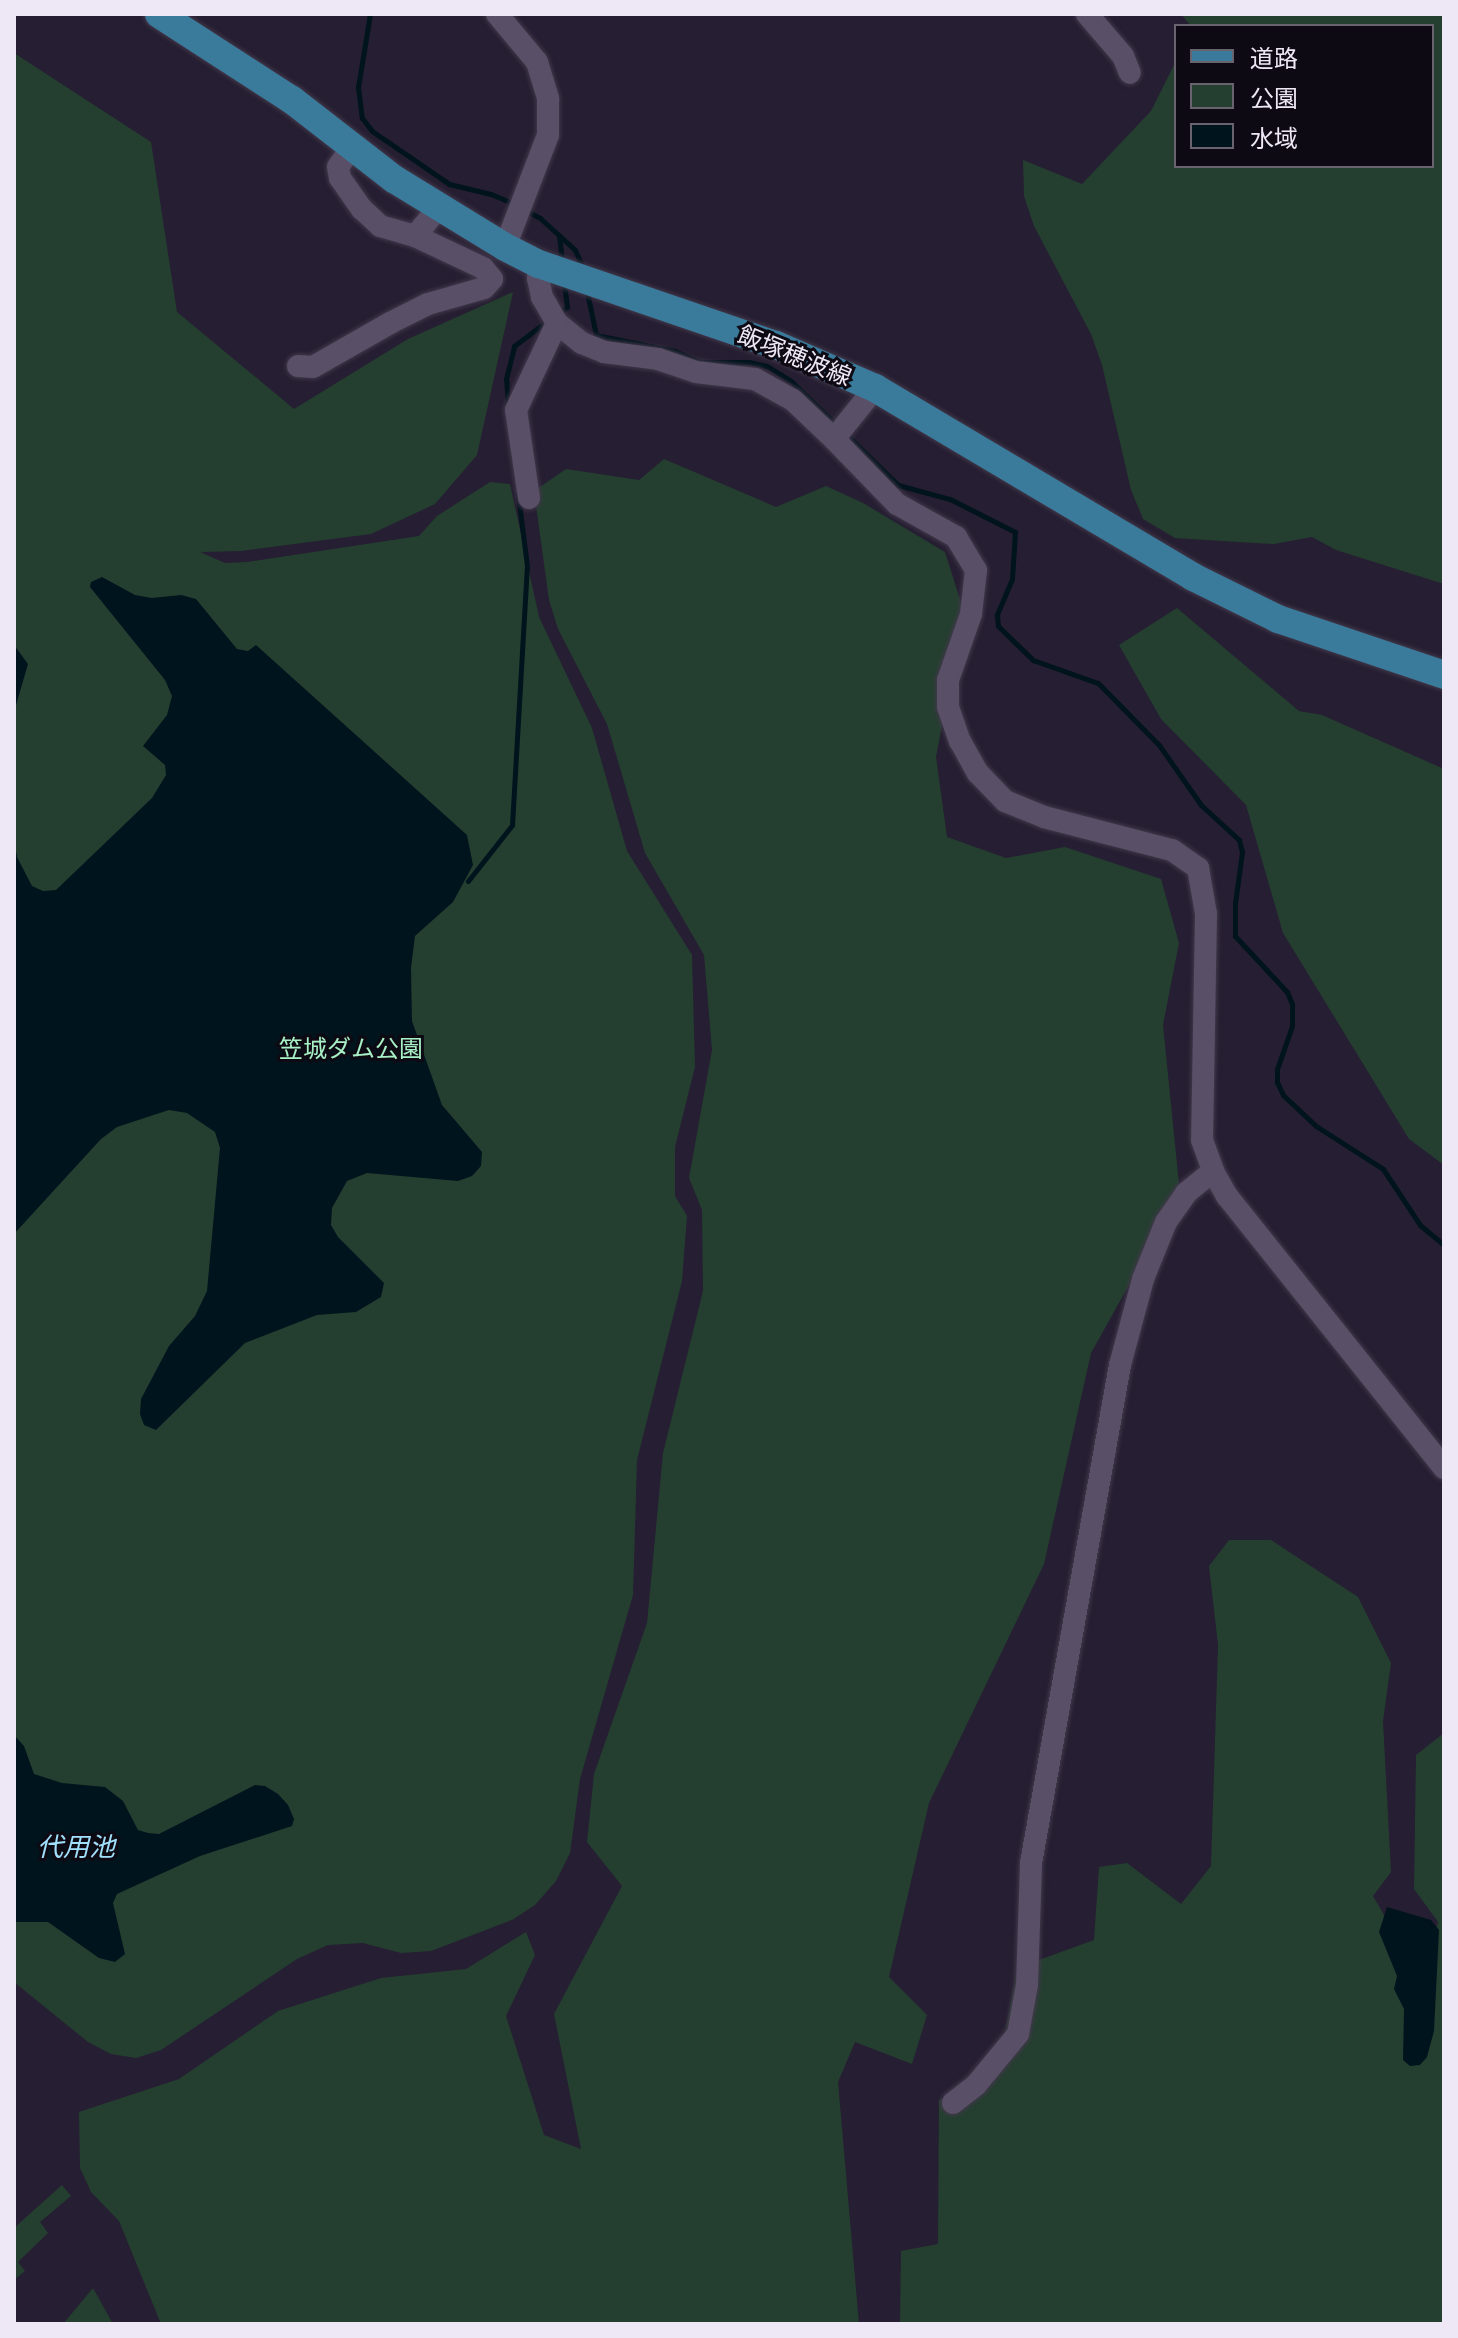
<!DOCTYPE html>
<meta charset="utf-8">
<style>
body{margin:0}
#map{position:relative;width:1458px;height:2338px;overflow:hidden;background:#261e32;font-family:Manrope,"Noto Sans JP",sans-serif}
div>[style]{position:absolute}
.green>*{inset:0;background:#243f30}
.water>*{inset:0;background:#00141e}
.stream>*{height:5px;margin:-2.5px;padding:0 2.5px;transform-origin:2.5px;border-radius:2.5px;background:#00141e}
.roads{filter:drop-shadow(0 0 2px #41384a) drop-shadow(0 0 2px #41384a)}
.minor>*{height:22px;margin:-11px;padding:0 11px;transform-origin:11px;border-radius:11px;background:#594f67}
.major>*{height:28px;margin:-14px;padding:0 14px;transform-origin:14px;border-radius:14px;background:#3a7b9c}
span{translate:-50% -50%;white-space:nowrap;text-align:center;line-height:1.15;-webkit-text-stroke:6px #0e0a13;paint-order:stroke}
.street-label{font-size:24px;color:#eee8f6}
.park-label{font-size:24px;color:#a7efc5}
.water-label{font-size:26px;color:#a1e0fc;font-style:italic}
.frame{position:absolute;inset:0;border:16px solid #eee8f6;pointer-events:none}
.legend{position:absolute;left:1174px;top:24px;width:260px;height:144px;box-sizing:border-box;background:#0e0a13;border:2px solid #68636e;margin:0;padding:10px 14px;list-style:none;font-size:24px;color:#eee8f6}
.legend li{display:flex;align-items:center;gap:16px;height:40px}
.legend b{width:40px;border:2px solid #68636e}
</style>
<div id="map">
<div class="green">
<div style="clip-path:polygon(1181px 14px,1444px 14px,1444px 584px,1336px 550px,1312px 537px,1274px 544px,1175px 538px,1143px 519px,1131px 490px,1102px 365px,1091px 334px,1034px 226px,1024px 196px,1023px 160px,1082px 184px,1151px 111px,1176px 61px,1176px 166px,1432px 166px,1432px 26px,1191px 26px)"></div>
<div style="clip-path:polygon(14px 53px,151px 142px,177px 312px,294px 409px,408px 339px,513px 292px,477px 455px,435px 504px,371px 534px,241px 551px,200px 552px,225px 563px,247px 562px,419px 536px,437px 516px,490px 482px,510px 484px,539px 617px,592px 728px,627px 851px,692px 955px,695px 1067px,675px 1147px,675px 1196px,687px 1216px,682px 1281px,637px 1460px,633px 1595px,580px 1779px,570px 1853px,556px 1881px,535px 1905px,512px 1920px,431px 1951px,401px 1953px,363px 1943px,328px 1945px,297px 1959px,161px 2050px,136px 2058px,111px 2054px,88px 2042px,14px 1982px)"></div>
<div style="clip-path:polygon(664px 459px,776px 507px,826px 486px,863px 503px,945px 552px,964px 612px,936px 757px,947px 837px,1006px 858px,1065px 847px,1161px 879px,1179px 943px,1163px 1025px,1180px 1194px,1091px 1353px,1044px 1564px,929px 1803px,889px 1977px,927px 2015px,912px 2064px,855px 2042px,838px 2082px,859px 2324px,161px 2324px,119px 2221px,91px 2192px,80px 2168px,79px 2112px,179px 2079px,278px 2011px,381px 1978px,466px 1969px,526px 1932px,535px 1955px,506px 2016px,544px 2135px,581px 2149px,554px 2014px,622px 1886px,587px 1842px,594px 1774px,647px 1623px,663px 1453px,703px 1291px,702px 1210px,689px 1178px,712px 1050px,704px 955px,645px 853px,607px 724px,558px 629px,549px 600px,534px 491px,566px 469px,639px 480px)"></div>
<div style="clip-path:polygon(1177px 608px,1299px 711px,1322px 715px,1444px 769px,1444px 1165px,1409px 1139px,1283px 933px,1246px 805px,1161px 719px,1119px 645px)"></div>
<div style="clip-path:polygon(1229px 1540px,1271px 1540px,1358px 1597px,1391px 1663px,1383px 1721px,1391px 1872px,1373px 1896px,1388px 1922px,1417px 2010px,1438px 1922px,1414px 1889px,1416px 1755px,1444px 1733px,1444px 2324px,900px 2324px,901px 2251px,938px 2244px,939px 2100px,997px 2077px,1017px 1968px,1094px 1940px,1099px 1867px,1127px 1863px,1181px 1904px,1211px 1866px,1218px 1645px,1209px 1566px)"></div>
<div style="clip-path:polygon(62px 2185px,71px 2196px,40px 2222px,48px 2233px,18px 2262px,25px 2271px,14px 2280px,14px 2228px)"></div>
<div style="clip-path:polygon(93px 2288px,113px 2324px,63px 2324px)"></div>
</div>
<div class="water">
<div style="clip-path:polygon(102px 577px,135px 595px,152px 598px,181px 595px,196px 599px,237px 649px,248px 651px,256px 645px,467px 835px,473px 865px,453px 902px,415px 936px,411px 968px,412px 1021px,442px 1105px,482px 1152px,481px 1166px,472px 1176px,458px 1181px,367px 1173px,347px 1181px,332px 1208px,331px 1225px,338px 1237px,384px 1283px,381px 1297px,356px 1312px,317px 1315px,245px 1343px,156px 1430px,144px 1425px,140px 1414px,141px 1399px,169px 1346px,195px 1316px,207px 1291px,220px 1148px,215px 1132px,187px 1113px,169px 1110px,117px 1127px,101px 1139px,14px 1234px,14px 838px,17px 857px,32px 886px,43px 891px,56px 890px,152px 798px,166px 775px,165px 765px,143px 746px,167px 715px,172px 696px,165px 680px,90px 587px,91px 582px)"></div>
<div style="clip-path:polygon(14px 645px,28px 664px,14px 712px)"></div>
<div style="clip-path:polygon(14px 1735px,24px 1746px,34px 1774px,62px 1783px,105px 1787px,123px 1801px,138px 1830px,148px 1833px,159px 1834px,255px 1785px,265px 1786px,278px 1794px,288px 1805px,294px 1819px,292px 1826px,200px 1856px,117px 1894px,113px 1903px,125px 1954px,115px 1962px,99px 1958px,48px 1922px,14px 1922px)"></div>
<div style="clip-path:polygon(1387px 1907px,1431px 1920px,1439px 1930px,1434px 2031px,1427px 2057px,1420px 2065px,1410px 2066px,1403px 2060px,1404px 2009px,1394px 1989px,1397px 1976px,1379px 1932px)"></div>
</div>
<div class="stream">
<div style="left:370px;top:14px;width:74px;rotate:99.3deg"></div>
<div style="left:358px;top:87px;width:31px;rotate:83deg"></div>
<div style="left:362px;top:118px;width:16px;rotate:52deg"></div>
<div style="left:372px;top:131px;width:93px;rotate:34.5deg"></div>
<div style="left:449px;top:184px;width:43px;rotate:13.4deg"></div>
<div style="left:491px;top:194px;width:28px;rotate:23deg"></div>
<div style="left:525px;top:210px;width:17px;rotate:28deg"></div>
<div style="left:540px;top:218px;width:47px;rotate:42.4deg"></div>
<div style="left:575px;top:250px;width:22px;rotate:66deg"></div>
<div style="left:559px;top:236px;width:25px;rotate:83deg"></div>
<div style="left:587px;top:292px;width:44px;rotate:78.2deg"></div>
<div style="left:596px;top:335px;width:81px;rotate:11.4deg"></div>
<div style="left:675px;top:351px;width:27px;rotate:24deg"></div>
<div style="left:700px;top:362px;width:49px"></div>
<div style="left:749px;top:362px;width:18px;rotate:13deg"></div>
<div style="left:767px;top:366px;width:28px;rotate:32deg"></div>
<div style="left:791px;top:381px;width:65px;rotate:43.8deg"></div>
<div style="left:559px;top:313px;width:10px;rotate:-37deg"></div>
<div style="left:567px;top:307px;width:24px;rotate:-97deg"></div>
<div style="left:508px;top:405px;width:26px;rotate:-94deg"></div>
<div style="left:506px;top:379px;width:34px;rotate:-76deg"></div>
<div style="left:514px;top:346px;width:41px;rotate:-37.1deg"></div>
<div style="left:845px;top:433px;width:74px;rotate:44.5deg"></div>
<div style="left:898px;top:485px;width:54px;rotate:15.1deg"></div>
<div style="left:950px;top:499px;width:73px;rotate:26.9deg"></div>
<div style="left:1015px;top:532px;width:47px;rotate:93.7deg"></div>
<div style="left:1012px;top:579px;width:39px;rotate:113deg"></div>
<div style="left:997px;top:615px;width:11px;rotate:85deg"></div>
<div style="left:998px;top:626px;width:49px;rotate:44.2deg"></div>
<div style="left:1033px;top:660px;width:69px;rotate:19.5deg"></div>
<div style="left:1098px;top:683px;width:87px;rotate:45.5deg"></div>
<div style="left:1159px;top:745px;width:73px;rotate:55deg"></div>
<div style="left:1201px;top:805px;width:52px;rotate:42.6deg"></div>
<div style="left:1239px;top:840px;width:12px;rotate:76deg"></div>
<div style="left:1242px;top:852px;width:51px;rotate:97.8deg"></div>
<div style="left:1235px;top:903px;width:33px;rotate:90deg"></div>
<div style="left:1235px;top:936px;width:76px;rotate:47.1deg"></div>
<div style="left:1287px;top:992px;width:13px;rotate:67deg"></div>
<div style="left:1292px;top:1004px;width:22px;rotate:90deg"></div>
<div style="left:1292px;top:1026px;width:46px;rotate:109.2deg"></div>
<div style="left:1277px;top:1069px;width:13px;rotate:90deg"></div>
<div style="left:1277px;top:1082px;width:14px;rotate:65deg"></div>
<div style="left:1283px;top:1095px;width:45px;rotate:43.2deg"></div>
<div style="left:1316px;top:1126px;width:80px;rotate:32.7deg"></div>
<div style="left:1383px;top:1169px;width:67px;rotate:56.5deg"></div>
<div style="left:1420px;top:1225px;width:31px;rotate:40deg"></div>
<div style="left:468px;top:881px;width:71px;rotate:-51.8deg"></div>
<div style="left:512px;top:825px;width:259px;rotate:-86.7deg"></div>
<div style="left:527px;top:566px;width:72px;rotate:-97.2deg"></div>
</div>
<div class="roads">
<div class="minor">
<div style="left:497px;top:14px;width:62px;rotate:50.2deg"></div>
<div style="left:537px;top:62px;width:39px;rotate:73deg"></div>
<div style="left:548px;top:99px;width:36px;rotate:90deg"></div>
<div style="left:548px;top:135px;width:120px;rotate:111deg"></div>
<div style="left:1087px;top:14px;width:55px;rotate:49.4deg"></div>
<div style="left:1123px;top:56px;width:18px;rotate:68deg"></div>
<div style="left:352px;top:147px;width:24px;rotate:125deg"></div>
<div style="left:338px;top:167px;width:11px;rotate:80deg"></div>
<div style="left:340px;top:178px;width:38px;rotate:55deg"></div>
<div style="left:362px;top:209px;width:25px;rotate:43deg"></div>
<div style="left:380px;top:226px;width:36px;rotate:16deg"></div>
<div style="left:415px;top:236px;width:35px;rotate:-50deg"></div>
<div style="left:557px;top:323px;width:32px;rotate:39deg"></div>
<div style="left:582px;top:343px;width:24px;rotate:22deg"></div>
<div style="left:604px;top:352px;width:54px;rotate:7.4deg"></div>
<div style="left:658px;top:359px;width:40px;rotate:18.9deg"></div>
<div style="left:696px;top:372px;width:59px;rotate:6.8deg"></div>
<div style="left:755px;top:379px;width:43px;rotate:28.9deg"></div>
<div style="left:793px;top:400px;width:57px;rotate:43.6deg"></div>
<div style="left:298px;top:366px;width:15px;rotate:4deg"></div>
<div style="left:313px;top:367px;width:89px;rotate:-29.7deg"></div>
<div style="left:390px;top:323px;width:42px;rotate:-26.6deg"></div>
<div style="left:428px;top:304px;width:58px;rotate:-15.9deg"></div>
<div style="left:484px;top:288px;width:12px;rotate:-48deg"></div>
<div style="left:492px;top:279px;width:14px;rotate:-129deg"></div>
<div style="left:483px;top:268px;width:75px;rotate:-154.8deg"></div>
<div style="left:875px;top:388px;width:65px;rotate:128.8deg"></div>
<div style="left:834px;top:439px;width:91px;rotate:45.9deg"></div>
<div style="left:897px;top:504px;width:68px;rotate:29.2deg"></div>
<div style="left:956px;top:537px;width:39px;rotate:59deg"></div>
<div style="left:976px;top:570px;width:44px;rotate:96.5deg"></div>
<div style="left:971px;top:614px;width:70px;rotate:109.2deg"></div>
<div style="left:948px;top:680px;width:27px;rotate:90deg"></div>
<div style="left:948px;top:707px;width:36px;rotate:71deg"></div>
<div style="left:960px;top:741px;width:37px;rotate:61deg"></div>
<div style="left:978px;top:773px;width:39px;rotate:46deg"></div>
<div style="left:1005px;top:801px;width:42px;rotate:22.3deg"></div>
<div style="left:1044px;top:817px;width:132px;rotate:14.5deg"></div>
<div style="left:1172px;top:850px;width:32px;rotate:35deg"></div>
<div style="left:1198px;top:868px;width:47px;rotate:80.1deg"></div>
<div style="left:1206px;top:914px;width:226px;rotate:91deg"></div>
<div style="left:1202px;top:1140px;width:33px;rotate:70deg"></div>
<div style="left:1213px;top:1171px;width:29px;rotate:61deg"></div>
<div style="left:1227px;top:1196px;width:348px;rotate:51.4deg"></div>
<div style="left:529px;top:498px;width:89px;rotate:-98.4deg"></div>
<div style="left:516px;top:410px;width:96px;rotate:-64.8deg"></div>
<div style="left:557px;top:323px;width:30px;rotate:-120deg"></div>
<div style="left:542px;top:297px;width:19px;rotate:-102deg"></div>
<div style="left:538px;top:278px;width:14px;rotate:-86deg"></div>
<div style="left:953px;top:2103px;width:29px;rotate:-38deg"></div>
<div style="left:976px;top:2085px;width:66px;rotate:-50.5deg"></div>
<div style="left:1018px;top:2034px;width:50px;rotate:-79.6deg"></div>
<div style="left:1027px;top:1985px;width:122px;rotate:-88.1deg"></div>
<div style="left:1031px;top:1863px;width:506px;rotate:-79.87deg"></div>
<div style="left:1120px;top:1365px;width:89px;rotate:-75deg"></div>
<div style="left:1143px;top:1279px;width:61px;rotate:-68deg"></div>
<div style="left:1166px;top:1222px;width:35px;rotate:-55deg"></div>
<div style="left:1186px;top:1193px;width:35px;rotate:-39deg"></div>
</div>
<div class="major">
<div style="left:159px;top:14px;width:158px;rotate:32.9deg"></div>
<div style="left:292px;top:100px;width:129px;rotate:37.8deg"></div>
<div style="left:394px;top:179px;width:130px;rotate:31.5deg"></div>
<div style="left:505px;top:247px;width:38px;rotate:27deg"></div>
<div style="left:539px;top:264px;width:250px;rotate:18.9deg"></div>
<div style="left:776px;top:345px;width:108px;rotate:23.5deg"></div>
<div style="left:875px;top:388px;width:370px;rotate:30.7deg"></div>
<div style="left:1193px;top:577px;width:95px;rotate:26.3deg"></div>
<div style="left:1278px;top:619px;width:175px;rotate:18.6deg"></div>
</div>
</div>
<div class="street-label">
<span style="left:795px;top:355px;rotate:22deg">飯塚穂波線</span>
</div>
<div class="park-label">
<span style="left:351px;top:1048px">笠城ダム公園</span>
</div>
<div class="water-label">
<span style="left:76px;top:1847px">代用池</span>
</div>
<div class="frame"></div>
<ul class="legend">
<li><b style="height:10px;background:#3a7b9c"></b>道路</li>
<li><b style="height:22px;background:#243f30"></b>公園</li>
<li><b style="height:22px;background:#00141e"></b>水域</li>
</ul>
</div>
